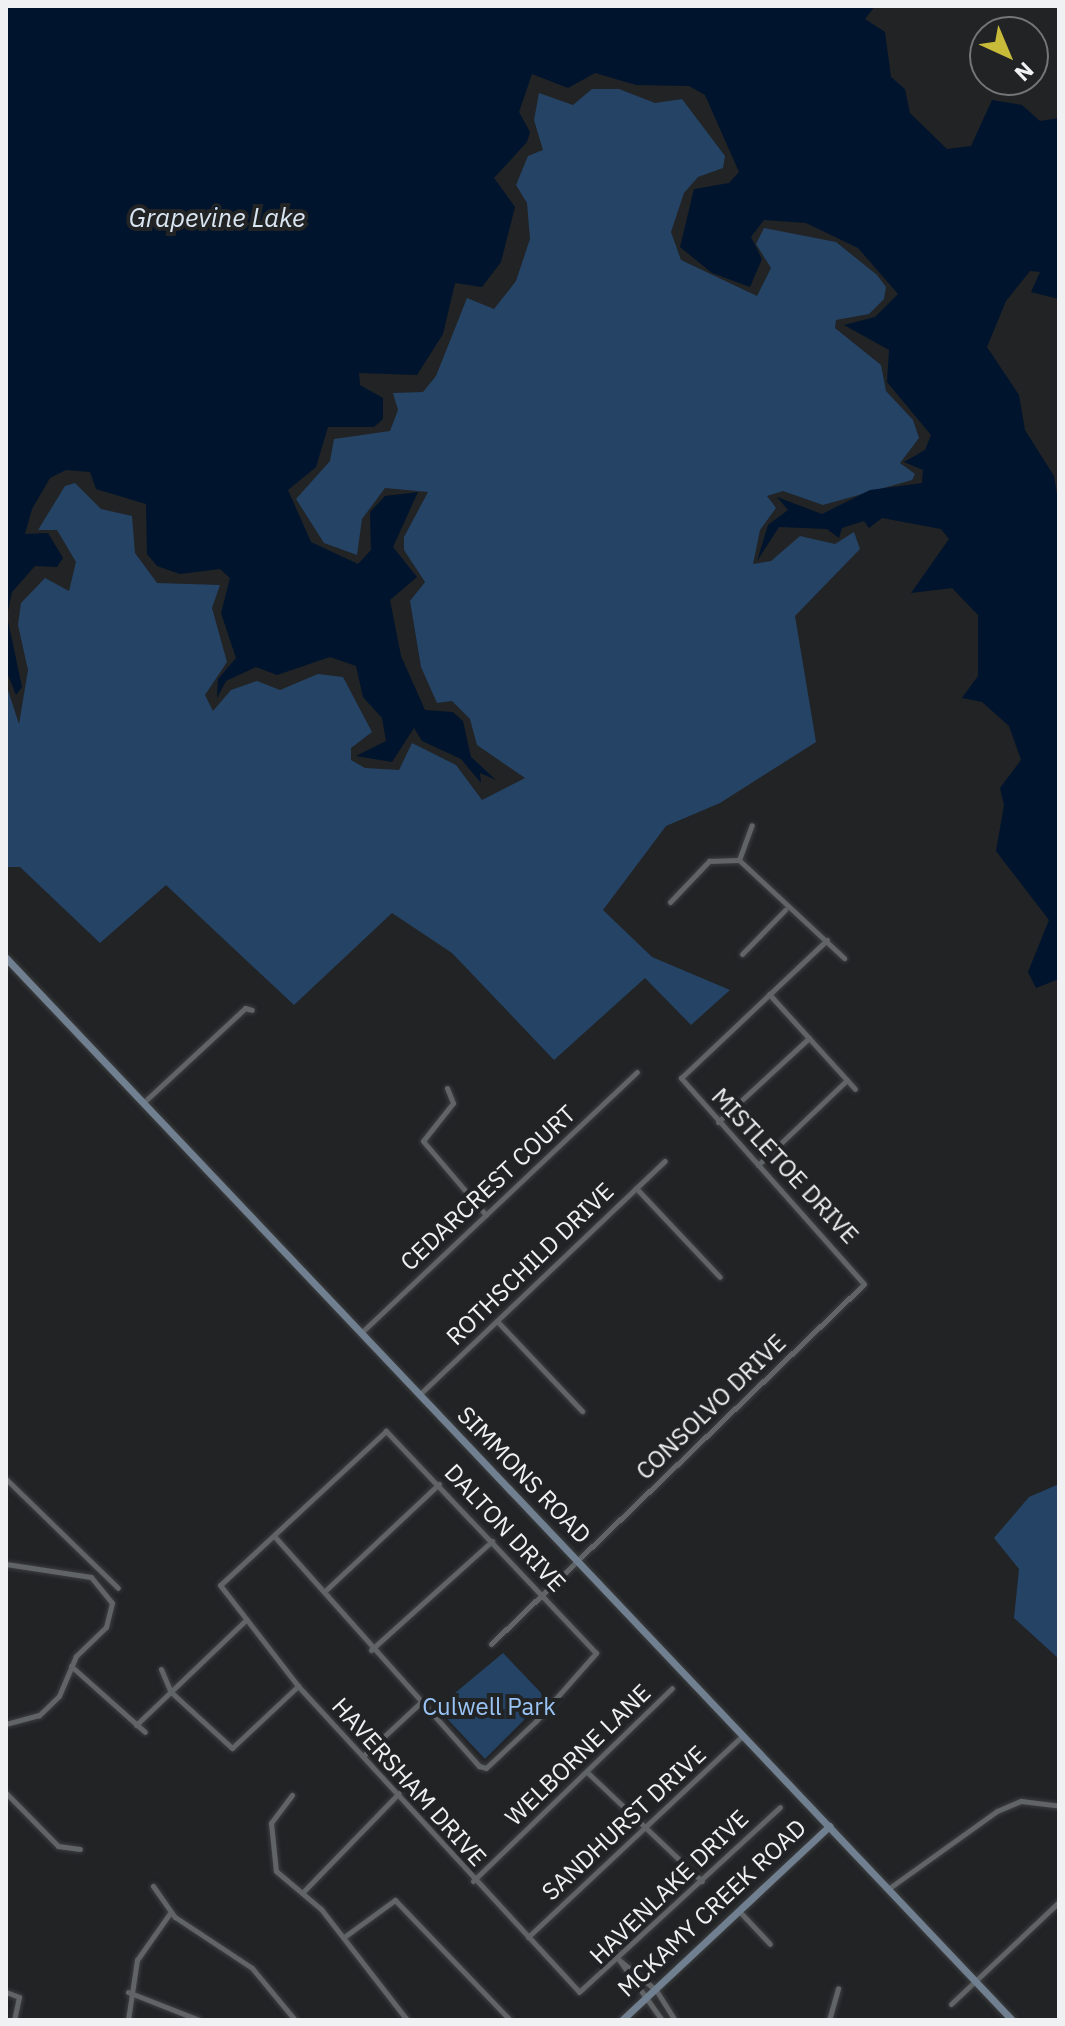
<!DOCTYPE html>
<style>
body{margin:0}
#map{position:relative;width:1065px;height:2026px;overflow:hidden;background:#212325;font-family:"IBM Plex Sans",sans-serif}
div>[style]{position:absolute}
.green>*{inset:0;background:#254365}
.water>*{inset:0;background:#00142d}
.roads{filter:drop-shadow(0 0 2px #3d3e40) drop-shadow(0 0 2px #3d3e40)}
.street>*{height:5px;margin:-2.5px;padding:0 2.5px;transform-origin:2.5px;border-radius:2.5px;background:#616467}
.secondary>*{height:7px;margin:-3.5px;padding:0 3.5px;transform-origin:3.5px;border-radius:3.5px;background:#708091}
span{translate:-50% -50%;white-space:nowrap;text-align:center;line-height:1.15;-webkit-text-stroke:8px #212325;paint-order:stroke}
.street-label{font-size:24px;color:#f0f1f3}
.park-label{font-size:24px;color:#9ac4f5}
.water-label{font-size:26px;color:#dae5f2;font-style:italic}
.frame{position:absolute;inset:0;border:8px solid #f0f1f3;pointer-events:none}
.north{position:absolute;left:969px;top:16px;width:80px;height:80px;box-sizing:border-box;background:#212325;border:2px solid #747577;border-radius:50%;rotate:136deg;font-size:22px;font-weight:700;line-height:32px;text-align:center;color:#f0f1f3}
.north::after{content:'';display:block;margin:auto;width:28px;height:36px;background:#c9bb3a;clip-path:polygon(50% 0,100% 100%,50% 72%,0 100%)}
</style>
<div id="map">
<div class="green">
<div style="clip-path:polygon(592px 89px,619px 89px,655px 103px,682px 99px,725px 156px,723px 168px,698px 177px,684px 193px,671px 232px,681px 260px,757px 296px,771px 268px,756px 244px,764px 228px,836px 242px,877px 275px,886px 287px,884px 299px,869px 314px,836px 320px,835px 328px,881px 365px,886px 391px,913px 420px,919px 438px,900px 463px,915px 474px,912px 480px,823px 505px,783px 491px,767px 496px,776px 508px,760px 530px,753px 564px,771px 561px,800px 536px,835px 544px,854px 532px,860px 549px,795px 616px,816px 742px,720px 803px,666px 826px,603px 910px,652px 957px,730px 990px,691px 1025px,645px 978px,554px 1060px,452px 953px,392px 913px,294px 1005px,166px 885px,100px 943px,20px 867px,6px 867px,6px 684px,19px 724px,28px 670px,18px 625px,21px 603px,45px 578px,69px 591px,76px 562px,57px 530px,38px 530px,65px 486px,75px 483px,101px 509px,132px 516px,135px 553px,157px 583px,220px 585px,212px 608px,227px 662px,205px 695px,213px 711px,231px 690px,257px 681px,280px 690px,318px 674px,343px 677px,372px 732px,351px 748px,351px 760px,365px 768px,399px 770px,412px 743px,456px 765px,482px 800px,525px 778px,477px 745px,470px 719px,452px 701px,437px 703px,421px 667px,410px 601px,425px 582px,404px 550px,404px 537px,428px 492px,385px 488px,362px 519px,357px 555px,324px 543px,296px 499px,330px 461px,334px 439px,390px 431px,398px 410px,393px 393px,423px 392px,436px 376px,467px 298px,494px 309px,516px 281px,530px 239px,527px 203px,516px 185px,528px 156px,543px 150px,534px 120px,539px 93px,573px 105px)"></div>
<div style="clip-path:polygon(1059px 1484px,1059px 1659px,1014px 1618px,1019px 1569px,994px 1538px,1029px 1497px)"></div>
<div style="clip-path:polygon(503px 1653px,546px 1698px,485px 1759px,437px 1708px)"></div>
</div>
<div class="water">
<div style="clip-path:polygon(6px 6px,875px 6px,865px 19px,885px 32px,891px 77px,905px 89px,910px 113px,947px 149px,971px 146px,992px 100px,1022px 105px,1040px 121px,1059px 118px,1059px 299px,1031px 292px,1040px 272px,1030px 271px,1006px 301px,987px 347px,1019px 395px,1025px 430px,1054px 476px,1059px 506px,1059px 979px,1036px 988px,1028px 972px,1049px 920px,996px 851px,1004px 805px,1000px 788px,1021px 760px,1009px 726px,982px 702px,962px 698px,978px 676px,978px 615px,952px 588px,911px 593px,949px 539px,941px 529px,882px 518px,869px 528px,864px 521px,842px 528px,839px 538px,827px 529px,779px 527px,757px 561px,768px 525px,788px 510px,777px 497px,822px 514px,870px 490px,922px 483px,923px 470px,904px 462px,925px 450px,931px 435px,887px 382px,889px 350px,844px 325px,875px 317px,898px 294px,858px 248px,806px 223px,764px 220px,751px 237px,762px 259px,750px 287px,712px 273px,680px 247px,694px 189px,729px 183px,739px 172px,705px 95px,689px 86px,636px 85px,595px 73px,568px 88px,532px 74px,519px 112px,530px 132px,527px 142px,494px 178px,515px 207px,501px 262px,482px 287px,455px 283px,443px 334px,417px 375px,359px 373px,360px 385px,383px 398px,383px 419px,374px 427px,328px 427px,316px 467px,288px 490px,311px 542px,358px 564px,371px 550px,370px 512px,385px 496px,418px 492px,393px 547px,417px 577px,390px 600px,401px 656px,425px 710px,453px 712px,463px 721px,471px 757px,496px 780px,480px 773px,481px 783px,461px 759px,422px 741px,414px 728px,392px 762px,356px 756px,386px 741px,382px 718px,363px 697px,356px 666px,330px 657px,277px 675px,256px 667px,226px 681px,217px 698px,218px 679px,236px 658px,221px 613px,230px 578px,220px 569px,180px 574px,157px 566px,147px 554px,146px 504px,96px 489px,90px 472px,66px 470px,50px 478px,32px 509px,25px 534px,48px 533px,63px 558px,57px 567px,35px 566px,12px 592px,7px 616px,22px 687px,16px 695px,6px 670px)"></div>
</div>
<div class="roads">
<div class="street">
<div style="left:739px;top:860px;width:37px;rotate:-70deg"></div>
<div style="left:670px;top:902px;width:57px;rotate:-46.4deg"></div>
<div style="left:709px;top:861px;width:30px;rotate:-2deg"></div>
<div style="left:739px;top:860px;width:144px;rotate:43deg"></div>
<div style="left:742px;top:954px;width:62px;rotate:-45.7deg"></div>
<div style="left:769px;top:994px;width:128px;rotate:47.8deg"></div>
<div style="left:447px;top:1088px;width:16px;rotate:68deg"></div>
<div style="left:453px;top:1103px;width:48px;rotate:128.3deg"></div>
<div style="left:423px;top:1141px;width:97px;rotate:49.6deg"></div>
<div style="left:144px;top:1102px;width:138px;rotate:-42.9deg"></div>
<div style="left:245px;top:1008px;width:7px;rotate:16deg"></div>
<div style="left:718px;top:1122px;width:124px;rotate:-42.7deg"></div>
<div style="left:758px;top:1165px;width:123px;rotate:-43.7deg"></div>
<div style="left:636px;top:1188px;width:122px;rotate:46.7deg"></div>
<div style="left:497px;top:1321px;width:124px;rotate:46.6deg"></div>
<div style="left:363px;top:1331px;width:377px;rotate:-43.4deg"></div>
<div style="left:420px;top:1394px;width:338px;rotate:-43.6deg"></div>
<div style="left:6px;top:1479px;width:156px;rotate:44.2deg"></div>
<div style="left:275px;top:1537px;width:307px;rotate:48.3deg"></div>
<div style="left:479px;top:1766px;width:7px;rotate:16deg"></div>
<div style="left:486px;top:1768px;width:69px;rotate:-43.2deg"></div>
<div style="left:536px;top:1721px;width:91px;rotate:-48.6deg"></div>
<div style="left:596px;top:1653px;width:306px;rotate:-133.4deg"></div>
<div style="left:386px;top:1431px;width:226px;rotate:137.1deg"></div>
<div style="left:220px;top:1585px;width:128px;rotate:52.3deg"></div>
<div style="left:298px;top:1686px;width:415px;rotate:47.4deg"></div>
<div style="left:579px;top:1992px;width:273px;rotate:-42.6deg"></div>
<div style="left:6px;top:1564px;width:86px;rotate:8.7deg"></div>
<div style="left:91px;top:1577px;width:33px;rotate:51deg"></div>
<div style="left:112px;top:1603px;width:25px;rotate:104deg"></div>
<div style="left:106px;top:1627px;width:42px;rotate:136deg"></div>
<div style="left:76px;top:1656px;width:43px;rotate:113deg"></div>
<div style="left:59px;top:1696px;width:28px;rotate:136deg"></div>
<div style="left:39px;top:1715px;width:34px;rotate:165deg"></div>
<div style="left:326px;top:1590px;width:155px;rotate:-43.2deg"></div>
<div style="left:491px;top:1644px;width:518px;rotate:-43.98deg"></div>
<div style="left:864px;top:1284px;width:276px;rotate:-131.6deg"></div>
<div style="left:681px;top:1078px;width:201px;rotate:-43.4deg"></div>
<div style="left:371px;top:1650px;width:163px;rotate:-42deg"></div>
<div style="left:71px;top:1666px;width:99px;rotate:41.7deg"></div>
<div style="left:161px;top:1669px;width:25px;rotate:67deg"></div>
<div style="left:171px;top:1692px;width:83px;rotate:42.6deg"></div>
<div style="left:232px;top:1748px;width:91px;rotate:-43.2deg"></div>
<div style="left:136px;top:1725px;width:153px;rotate:-43.7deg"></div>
<div style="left:363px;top:1756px;width:78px;rotate:-42.9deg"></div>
<div style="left:588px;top:1773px;width:157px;rotate:43.5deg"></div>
<div style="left:6px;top:1793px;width:74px;rotate:45.5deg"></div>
<div style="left:58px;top:1846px;width:22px;rotate:8deg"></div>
<div style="left:292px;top:1795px;width:35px;rotate:127deg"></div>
<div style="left:271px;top:1823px;width:48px;rotate:84.1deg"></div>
<div style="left:276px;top:1871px;width:59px;rotate:40.2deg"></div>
<div style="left:321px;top:1909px;width:140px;rotate:52.2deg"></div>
<div style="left:473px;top:1881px;width:277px;rotate:-44.1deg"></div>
<div style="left:153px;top:1886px;width:38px;rotate:55deg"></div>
<div style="left:175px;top:1917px;width:92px;rotate:33.5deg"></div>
<div style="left:252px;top:1968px;width:67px;rotate:50.4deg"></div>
<div style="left:888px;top:1889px;width:134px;rotate:-35.6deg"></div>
<div style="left:997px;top:1811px;width:26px;rotate:-23deg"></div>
<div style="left:1021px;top:1801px;width:38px;rotate:7deg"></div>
<div style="left:302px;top:1893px;width:139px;rotate:-45.9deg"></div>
<div style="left:739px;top:1911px;width:45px;rotate:46.8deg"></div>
<div style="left:344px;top:1937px;width:63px;rotate:-36deg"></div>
<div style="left:395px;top:1900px;width:166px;rotate:46.2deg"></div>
<div style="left:528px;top:1937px;width:295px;rotate:-43.2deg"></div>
<div style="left:619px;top:1960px;width:48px;rotate:39deg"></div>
<div style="left:656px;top:1990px;width:36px;rotate:58deg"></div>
<div style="left:620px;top:1961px;width:72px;rotate:54.6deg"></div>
<div style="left:6px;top:1992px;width:14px;rotate:21deg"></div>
<div style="left:19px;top:1997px;width:24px;rotate:102deg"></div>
<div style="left:128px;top:1992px;width:76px;rotate:21.5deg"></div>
<div style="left:951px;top:2004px;width:149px;rotate:-43.4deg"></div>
<div style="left:128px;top:2020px;width:61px;rotate:-81.5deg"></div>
<div style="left:137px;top:1960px;width:57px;rotate:-54.9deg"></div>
<div style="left:829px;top:2020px;width:33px;rotate:-74deg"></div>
</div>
<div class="secondary">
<div style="left:6px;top:958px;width:1463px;rotate:46.55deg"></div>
<div style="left:622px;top:2020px;width:284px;rotate:-43.1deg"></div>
</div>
</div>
<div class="street-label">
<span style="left:785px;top:1166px;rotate:47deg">MISTLETOE DRIVE</span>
<span style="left:488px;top:1188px;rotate:-43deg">CEDARCREST COURT</span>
<span style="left:530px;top:1264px;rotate:-44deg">ROTHSCHILD DRIVE</span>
<span style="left:711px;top:1407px;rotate:-44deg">CONSOLVO DRIVE</span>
<span style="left:524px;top:1475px;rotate:46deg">SIMMONS ROAD</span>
<span style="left:505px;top:1528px;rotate:47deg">DALTON DRIVE</span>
<span style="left:578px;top:1755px;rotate:-44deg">WELBORNE LANE</span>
<span style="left:409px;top:1782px;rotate:48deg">HAVERSHAM DRIVE</span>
<span style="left:624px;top:1823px;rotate:-43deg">SANDHURST DRIVE</span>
<span style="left:669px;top:1887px;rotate:-44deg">HAVENLAKE DRIVE</span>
<span style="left:712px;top:1908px;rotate:-43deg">MCKAMY CREEK ROAD</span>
</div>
<div class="park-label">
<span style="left:489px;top:1707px">Culwell Park</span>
</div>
<div class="water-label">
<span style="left:217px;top:218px">Grapevine Lake</span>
</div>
<div class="frame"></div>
<div class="north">N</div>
</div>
